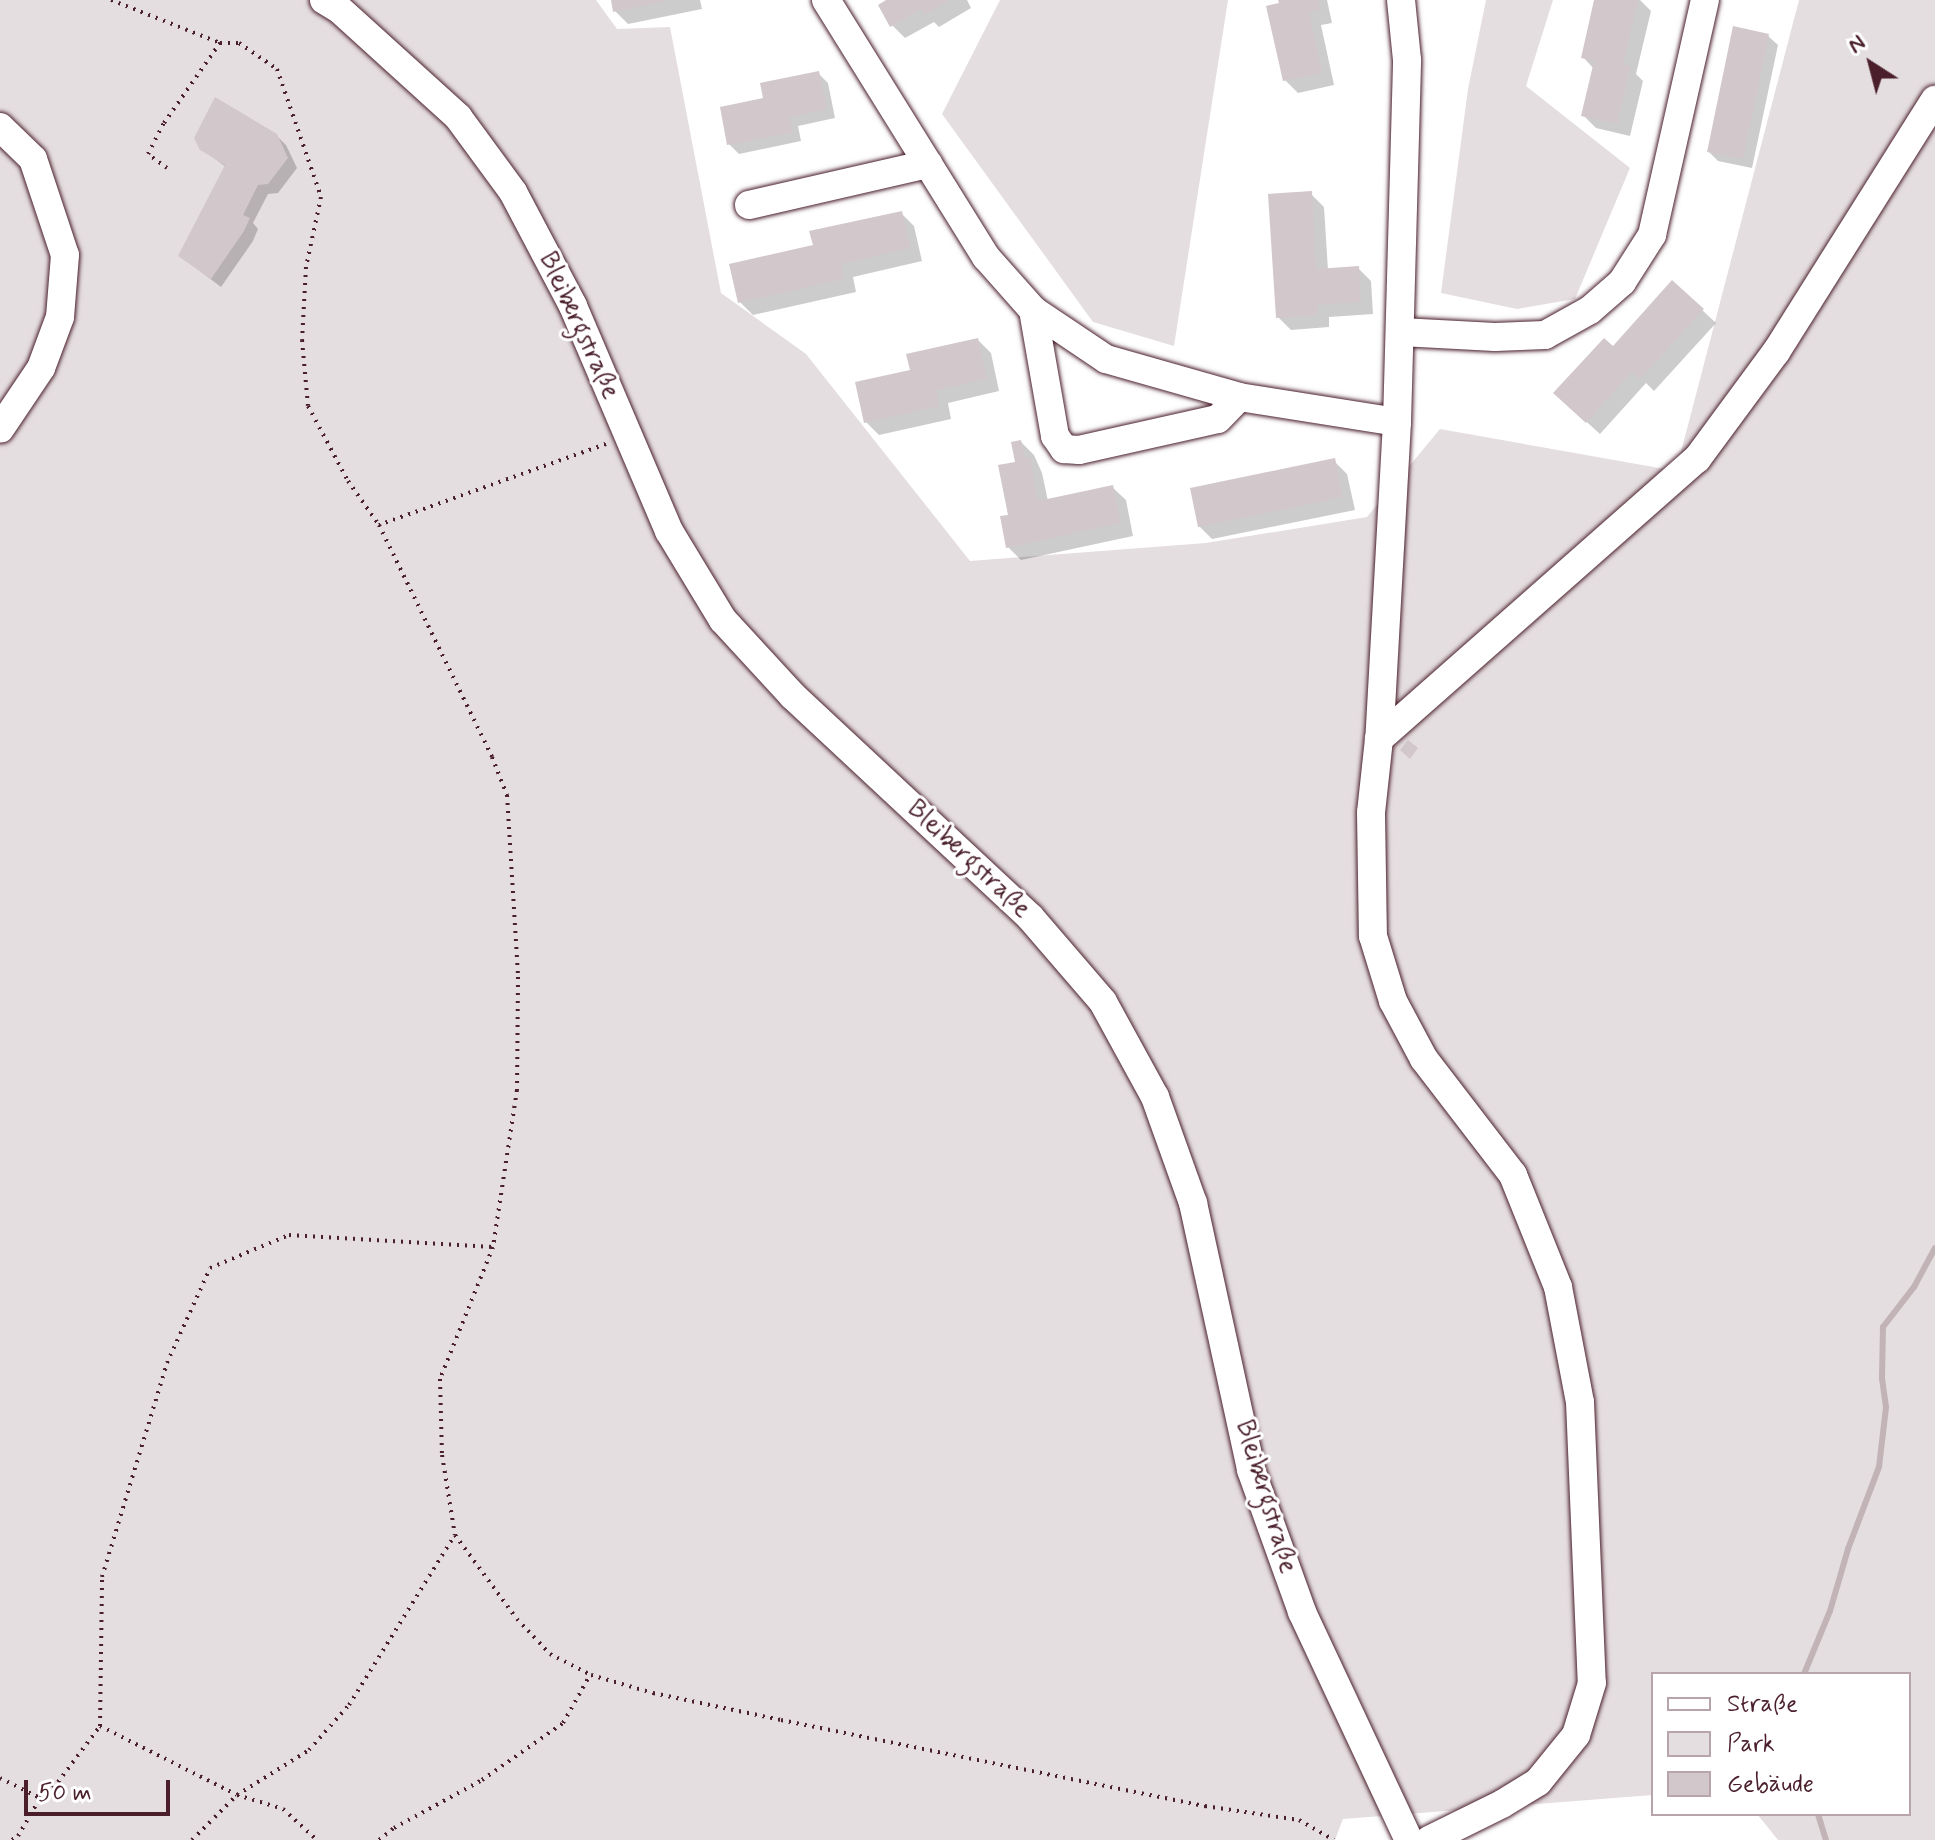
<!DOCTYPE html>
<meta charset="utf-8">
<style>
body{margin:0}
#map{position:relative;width:1935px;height:1840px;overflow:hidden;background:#fff;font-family:Mynerve,sans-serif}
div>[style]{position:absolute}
.green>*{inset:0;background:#e5dee0}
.shadow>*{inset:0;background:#0003}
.stream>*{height:6px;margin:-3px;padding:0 3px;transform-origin:3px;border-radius:3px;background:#c1b3b6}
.building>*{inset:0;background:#d2c7cb}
.path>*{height:4px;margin-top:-2px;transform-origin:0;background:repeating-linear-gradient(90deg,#4a1f2b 0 2px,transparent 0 8px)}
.roads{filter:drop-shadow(0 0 2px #4a1f2b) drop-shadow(0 0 2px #4a1f2b)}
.minor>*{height:28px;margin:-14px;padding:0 14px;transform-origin:14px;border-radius:14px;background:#fff}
span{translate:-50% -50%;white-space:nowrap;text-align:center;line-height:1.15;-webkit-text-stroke:6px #fff;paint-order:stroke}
.street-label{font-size:26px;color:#4a1f2b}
.legend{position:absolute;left:1651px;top:1672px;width:260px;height:144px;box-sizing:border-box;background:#fff;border:2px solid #b7a5aa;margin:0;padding:10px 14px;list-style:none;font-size:24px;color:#4a1f2b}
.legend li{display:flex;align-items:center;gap:16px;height:40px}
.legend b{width:40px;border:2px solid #b7a5aa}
.north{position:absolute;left:1831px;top:24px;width:80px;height:80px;-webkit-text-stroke:6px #fff;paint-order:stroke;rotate:324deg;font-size:22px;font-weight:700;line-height:32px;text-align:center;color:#4a1f2b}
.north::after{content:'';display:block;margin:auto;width:28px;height:36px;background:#4a1f2b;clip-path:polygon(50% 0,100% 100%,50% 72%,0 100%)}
.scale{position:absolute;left:24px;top:1780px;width:146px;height:36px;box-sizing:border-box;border:4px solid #4a1f2b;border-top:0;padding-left:10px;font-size:24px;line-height:28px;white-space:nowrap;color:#4a1f2b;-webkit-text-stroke:6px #fff;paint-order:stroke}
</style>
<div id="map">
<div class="green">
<div style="clip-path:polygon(0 0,596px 0,617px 29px,670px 27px,721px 293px,806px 354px,970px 561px,1206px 543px,1367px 517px,1440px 429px,1676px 471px,1799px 0,1935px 0,1935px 1840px,1778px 1840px,1757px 1814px,1909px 1814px,1909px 1674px,1653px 1674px,1653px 1795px,1343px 1819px,1335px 1840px,0 1840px)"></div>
<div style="clip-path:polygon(1000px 0,1228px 0,1174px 346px,1093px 322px,942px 114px)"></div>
<div style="clip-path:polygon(1486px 0,1553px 0,1526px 86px,1630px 168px,1575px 299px,1517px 309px,1441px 293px,1468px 89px)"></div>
</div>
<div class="shadow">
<div style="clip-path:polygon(613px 0,700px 0,702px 9px,628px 24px,615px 11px)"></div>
<div style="clip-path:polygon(890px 0,967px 0,971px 8px,939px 27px,934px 22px,905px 38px,892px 25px)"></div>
<div style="clip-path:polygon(1280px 0,1327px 0,1332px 23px,1321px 25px,1334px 85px,1298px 93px,1285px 80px)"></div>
<div style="clip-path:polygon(1596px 0,1640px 0,1651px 11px,1636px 74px,1643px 81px,1630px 136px,1596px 128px,1583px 115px,1594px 69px,1583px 57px)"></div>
<div style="clip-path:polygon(1768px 36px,1778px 45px,1752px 168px,1718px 161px,1709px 152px)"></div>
<div style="clip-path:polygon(818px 73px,828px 83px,835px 118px,798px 126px,801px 141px,739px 154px,729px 144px)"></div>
<div style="clip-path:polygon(276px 135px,286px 145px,297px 168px,278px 193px,268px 194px,253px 223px,258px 229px,253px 241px,221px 287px,180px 256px,226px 167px,202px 149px)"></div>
<div style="clip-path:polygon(1311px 194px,1324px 207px,1328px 270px,1358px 268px,1371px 281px,1373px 314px,1329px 317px,1329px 327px,1291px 330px,1278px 317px)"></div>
<div style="clip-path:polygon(901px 213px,914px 226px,922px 261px,853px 277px,856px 292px,753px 315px,740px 302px,815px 247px)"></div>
<div style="clip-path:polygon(1673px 283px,1716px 323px,1654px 391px,1646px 383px,1600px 434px,1569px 406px,1613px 348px)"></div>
<div style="clip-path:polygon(978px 340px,991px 353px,999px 391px,948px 403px,951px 419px,879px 435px,866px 422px,912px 372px)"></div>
<div style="clip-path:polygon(1021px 442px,1034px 455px,1042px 473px,1048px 501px,1112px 487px,1126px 500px,1133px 536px,1021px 560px,1008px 547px)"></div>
<div style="clip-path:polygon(1334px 461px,1347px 474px,1355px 510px,1212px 539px,1199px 526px)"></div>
</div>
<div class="stream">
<div style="left:1804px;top:1674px;width:68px;rotate:-67.6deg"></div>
<div style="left:1830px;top:1611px;width:65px;rotate:-73.8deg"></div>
<div style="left:1848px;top:1549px;width:88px;rotate:-69.3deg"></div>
<div style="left:1879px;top:1467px;width:60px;rotate:-83.3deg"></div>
<div style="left:1886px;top:1407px;width:29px;rotate:-98deg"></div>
<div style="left:1882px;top:1378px;width:51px;rotate:-88.9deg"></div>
<div style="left:1883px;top:1327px;width:51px;rotate:-52.2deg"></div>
<div style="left:1914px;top:1287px;width:44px;rotate:-61.7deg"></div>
<div style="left:1818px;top:1814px;width:27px;rotate:73deg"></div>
</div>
<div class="building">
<div style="clip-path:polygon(611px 0,667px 0,667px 1px,613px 12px)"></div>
<div style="clip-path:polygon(886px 0,950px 0,924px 15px,921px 9px,890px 27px,878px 5px)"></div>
<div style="clip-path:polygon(1278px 0,1318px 0,1320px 10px,1309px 12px,1322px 73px,1283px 81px,1266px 6px,1279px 3px)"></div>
<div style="clip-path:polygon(1594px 0,1638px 0,1623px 64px,1631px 66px,1617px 124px,1581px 116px,1594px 61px,1581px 58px)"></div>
<div style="clip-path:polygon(1733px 26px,1769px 34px,1743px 159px,1707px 152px)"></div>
<div style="clip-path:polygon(819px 71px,827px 109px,790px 117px,793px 132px,727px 145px,720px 107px,763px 98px,760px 83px)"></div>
<div style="clip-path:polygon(215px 97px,277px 134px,288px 158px,268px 184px,258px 185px,243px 215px,250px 218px,244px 231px,211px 279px,178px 256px,225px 165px,200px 150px,194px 138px)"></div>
<div style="clip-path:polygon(1312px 191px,1316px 269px,1359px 266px,1361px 302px,1317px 305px,1317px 315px,1276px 318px,1268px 194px)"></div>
<div style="clip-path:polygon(902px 211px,910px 248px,841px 264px,844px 279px,738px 303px,729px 264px,813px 245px,809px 231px)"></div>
<div style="clip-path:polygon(1672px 280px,1704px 309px,1640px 379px,1632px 372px,1586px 423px,1553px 393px,1604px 338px,1613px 346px)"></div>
<div style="clip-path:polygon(978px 338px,987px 379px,936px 390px,939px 406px,864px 423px,855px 382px,910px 370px,906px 354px)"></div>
<div style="clip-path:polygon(1021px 440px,1025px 458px,1030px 458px,1038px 501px,1113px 485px,1121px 523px,1006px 548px,1000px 516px,1008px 515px,998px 465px,1015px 462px,1011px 442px)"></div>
<div style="clip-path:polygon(1335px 458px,1343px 497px,1198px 527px,1190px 488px)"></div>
<div style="clip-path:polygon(1408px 740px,1418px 748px,1410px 759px,1400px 750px)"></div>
</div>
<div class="path">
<div style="left:111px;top:0;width:117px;rotate:21.5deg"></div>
<div style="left:167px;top:168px;width:24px;rotate:-144deg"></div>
<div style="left:148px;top:154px;width:35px;rotate:-63deg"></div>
<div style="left:164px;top:123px;width:98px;rotate:-55deg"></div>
<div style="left:220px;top:43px;width:19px"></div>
<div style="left:239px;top:43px;width:46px;rotate:34.4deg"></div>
<div style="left:277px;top:69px;width:135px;rotate:71deg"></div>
<div style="left:321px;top:197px;width:72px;rotate:102.1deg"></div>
<div style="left:306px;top:267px;width:73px;rotate:93.1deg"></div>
<div style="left:302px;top:340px;width:66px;rotate:84.8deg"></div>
<div style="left:308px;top:406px;width:85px;rotate:61.9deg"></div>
<div style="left:348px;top:481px;width:54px;rotate:54.8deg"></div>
<div style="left:606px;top:444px;width:241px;rotate:160.4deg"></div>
<div style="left:379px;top:525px;width:258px;rotate:64deg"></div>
<div style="left:492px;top:757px;width:41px;rotate:68.5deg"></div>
<div style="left:507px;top:795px;width:182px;rotate:86.5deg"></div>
<div style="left:518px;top:977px;width:113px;rotate:90.5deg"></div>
<div style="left:517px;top:1090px;width:159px;rotate:98.7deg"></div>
<div style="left:493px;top:1247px;width:142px;rotate:111.9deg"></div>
<div style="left:440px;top:1379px;width:76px;rotate:88.5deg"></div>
<div style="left:442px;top:1455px;width:81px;rotate:80.8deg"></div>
<div style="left:455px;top:1535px;width:104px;rotate:53.6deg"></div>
<div style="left:517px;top:1619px;width:48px;rotate:46.7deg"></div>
<div style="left:550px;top:1654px;width:46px;rotate:27.1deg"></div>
<div style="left:591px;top:1675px;width:65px;rotate:16.2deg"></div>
<div style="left:653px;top:1693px;width:131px;rotate:11.9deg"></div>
<div style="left:781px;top:1720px;width:433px;rotate:11.5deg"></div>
<div style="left:1205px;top:1806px;width:95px;rotate:8.5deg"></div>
<div style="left:1299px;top:1820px;width:40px;rotate:29.7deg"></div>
<div style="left:100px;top:1726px;width:153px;rotate:26.7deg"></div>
<div style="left:237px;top:1795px;width:48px;rotate:16.9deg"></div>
<div style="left:283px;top:1809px;width:46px;rotate:42.4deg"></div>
<div style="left:0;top:1778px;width:45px;rotate:26.6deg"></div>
<div style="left:40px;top:1798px;width:24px;rotate:-42deg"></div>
<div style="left:58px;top:1782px;width:70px;rotate:-53.1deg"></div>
<div style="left:100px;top:1726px;width:149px;rotate:-89.2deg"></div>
<div style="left:102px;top:1577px;width:224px;rotate:-73.1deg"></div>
<div style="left:167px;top:1363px;width:104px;rotate:-65.6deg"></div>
<div style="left:210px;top:1268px;width:86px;rotate:-22.7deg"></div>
<div style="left:289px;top:1235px;width:204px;rotate:3.4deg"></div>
<div style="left:12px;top:1840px;width:7px;rotate:-34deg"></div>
<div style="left:18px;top:1836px;width:44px;rotate:-59.9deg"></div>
<div style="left:192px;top:1840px;width:64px;rotate:-45deg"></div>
<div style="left:237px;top:1795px;width:85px;rotate:-32deg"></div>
<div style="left:309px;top:1750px;width:60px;rotate:-48.4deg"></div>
<div style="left:349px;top:1705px;width:200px;rotate:-58.1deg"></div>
<div style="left:379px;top:1840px;width:19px;rotate:-39deg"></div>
<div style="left:394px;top:1828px;width:100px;rotate:-28.6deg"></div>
<div style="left:482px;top:1780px;width:99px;rotate:-35.1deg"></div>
<div style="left:563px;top:1723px;width:55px;rotate:-60.6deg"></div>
</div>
<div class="roads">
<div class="minor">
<div style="left:324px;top:0;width:17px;rotate:31deg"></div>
<div style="left:339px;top:9px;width:161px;rotate:42.2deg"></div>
<div style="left:458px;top:117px;width:93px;rotate:53.7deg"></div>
<div style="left:513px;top:192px;width:129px;rotate:62.2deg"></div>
<div style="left:573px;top:306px;width:245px;rotate:66.9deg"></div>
<div style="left:669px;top:531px;width:104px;rotate:58.8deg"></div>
<div style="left:723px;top:620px;width:103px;rotate:47.4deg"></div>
<div style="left:793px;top:696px;width:324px;rotate:43deg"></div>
<div style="left:1030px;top:917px;width:112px;rotate:49.3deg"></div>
<div style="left:1103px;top:1002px;width:108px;rotate:61.3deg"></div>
<div style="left:1155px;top:1097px;width:113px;rotate:70.3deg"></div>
<div style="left:1193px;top:1203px;width:273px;rotate:77.7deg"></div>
<div style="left:1251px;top:1470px;width:151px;rotate:70.2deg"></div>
<div style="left:1302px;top:1612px;width:252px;rotate:64.9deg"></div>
<div style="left:826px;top:0;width:303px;rotate:58.1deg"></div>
<div style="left:986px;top:257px;width:71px;rotate:48.4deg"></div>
<div style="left:1033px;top:310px;width:88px;rotate:33.9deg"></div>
<div style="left:1106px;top:359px;width:138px;rotate:15.9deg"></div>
<div style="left:1239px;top:397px;width:160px;rotate:9deg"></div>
<div style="left:1397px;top:422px;width:362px;rotate:-88.4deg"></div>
<div style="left:1407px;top:60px;width:60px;rotate:-95.7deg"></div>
<div style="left:0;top:127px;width:46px;rotate:44.1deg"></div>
<div style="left:33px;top:159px;width:101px;rotate:71.6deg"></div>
<div style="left:65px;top:255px;width:62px;rotate:94.6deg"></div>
<div style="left:60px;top:317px;width:54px;rotate:110.4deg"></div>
<div style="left:41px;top:368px;width:73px;rotate:123.9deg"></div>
<div style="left:749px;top:205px;width:184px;rotate:-12.9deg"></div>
<div style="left:1033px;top:310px;width:128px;rotate:80.1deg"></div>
<div style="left:1055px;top:436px;width:16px;rotate:55deg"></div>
<div style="left:1064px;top:449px;width:15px;rotate:4deg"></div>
<div style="left:1079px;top:450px;width:142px;rotate:-12.6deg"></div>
<div style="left:1218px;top:419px;width:30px;rotate:-46deg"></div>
<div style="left:1401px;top:332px;width:94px;rotate:3deg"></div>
<div style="left:1495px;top:337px;width:50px;rotate:-2.3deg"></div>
<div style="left:1545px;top:335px;width:51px;rotate:-29.1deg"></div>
<div style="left:1590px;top:310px;width:43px;rotate:-41.2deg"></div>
<div style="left:1622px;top:282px;width:56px;rotate:-57.4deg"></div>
<div style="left:1652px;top:235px;width:241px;rotate:-77.3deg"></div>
<div style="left:1397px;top:422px;width:318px;rotate:93.2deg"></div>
<div style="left:1379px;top:739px;width:74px;rotate:96.2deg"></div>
<div style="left:1371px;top:813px;width:123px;rotate:89.1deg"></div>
<div style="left:1373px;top:936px;width:68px;rotate:72.9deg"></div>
<div style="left:1393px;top:1001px;width:66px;rotate:61.9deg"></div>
<div style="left:1424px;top:1059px;width:146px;rotate:52.5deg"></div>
<div style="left:1513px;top:1175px;width:121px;rotate:68.1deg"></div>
<div style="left:1558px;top:1287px;width:117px;rotate:79.2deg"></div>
<div style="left:1580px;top:1402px;width:281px;rotate:87.6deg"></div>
<div style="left:1592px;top:1683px;width:54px;rotate:107.1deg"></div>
<div style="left:1576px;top:1735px;width:60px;rotate:129deg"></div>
<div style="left:1538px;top:1782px;width:42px;rotate:148.6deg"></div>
<div style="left:1502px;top:1804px;width:81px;rotate:153.7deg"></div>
<div style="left:1379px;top:739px;width:424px;rotate:-41.4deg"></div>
<div style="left:1697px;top:459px;width:133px;rotate:-53.6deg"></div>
<div style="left:1776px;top:352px;width:298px;rotate:-57.8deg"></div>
</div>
</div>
<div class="street-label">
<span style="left:578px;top:326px;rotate:65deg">Bleibergstraße</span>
<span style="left:968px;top:860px;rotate:43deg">Bleibergstraße</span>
<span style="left:1265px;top:1497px;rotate:73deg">Bleibergstraße</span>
</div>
<ul class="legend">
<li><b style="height:10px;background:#fff"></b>Straße</li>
<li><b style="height:22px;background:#e5dee0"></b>Park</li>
<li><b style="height:22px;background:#d2c7cb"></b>Gebäude</li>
</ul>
<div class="north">N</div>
<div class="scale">50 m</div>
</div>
